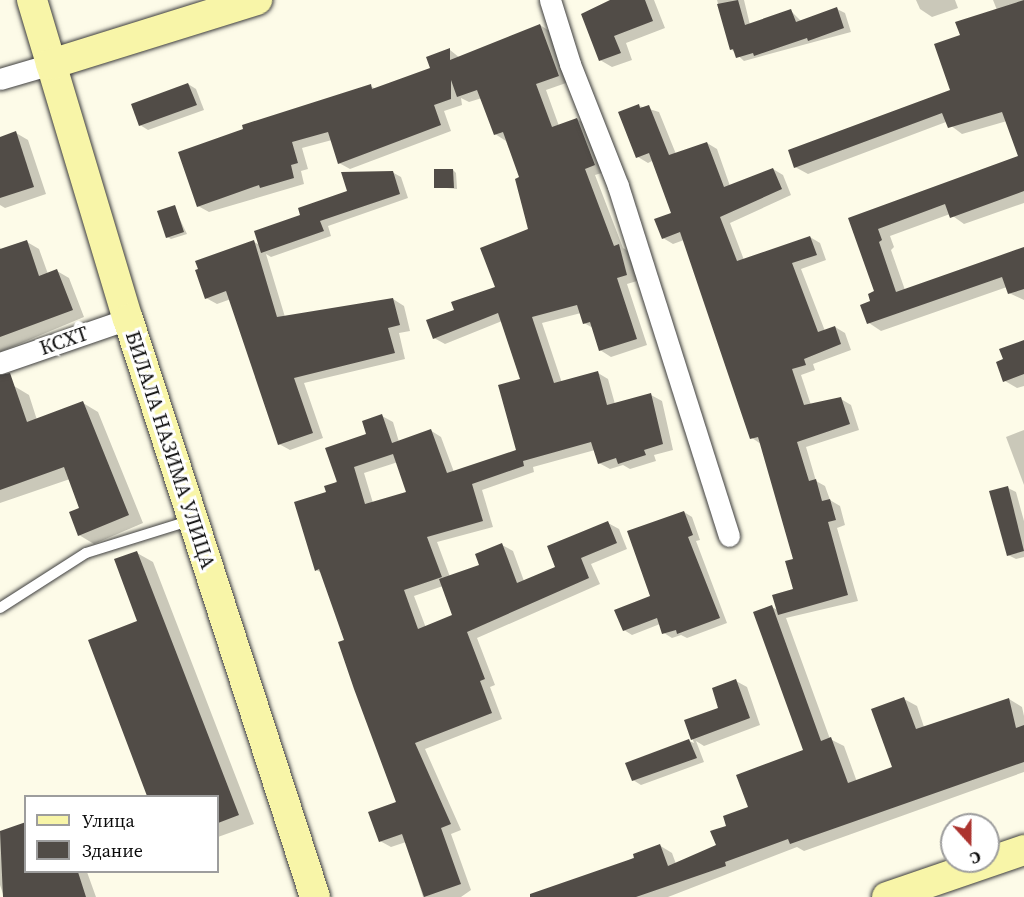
<!DOCTYPE html>
<meta charset="utf-8">
<style>
body{margin:0}
#map{position:relative;width:1024px;height:897px;overflow:hidden;background:#fdfbe8;font-family:"Source Serif 4",serif}
div>[style]{position:absolute}
.shadow>*{inset:0;background:#0003}
.building>*{inset:0;background:#514c47}
.roads{filter:drop-shadow(0 0 2px #3d3d3d) drop-shadow(0 0 2px #3d3d3d)}
.lane>*{height:10px;margin:-5px;padding:0 5px;transform-origin:5px;border-radius:5px;background:#fff}
.street>*{height:21px;margin:-10.5px;padding:0 10.5px;transform-origin:10.5px;border-radius:10.5px;background:#fff}
.secondary>*{height:30px;margin:-15px;padding:0 15px;transform-origin:15px;border-radius:15px;background:#f8f5a8}
span{translate:-50% -50%;white-space:nowrap;text-align:center;line-height:1.15;-webkit-text-stroke:6px #fff;paint-order:stroke}
.street-label{font-size:20px;color:#0a0a0a}
.legend{position:absolute;left:24px;top:795px;width:195px;height:78px;box-sizing:border-box;background:#fff;border:2px solid #9d9d9d;margin:0;padding:8px 10px;list-style:none;font-size:18px;color:#0a0a0a}
.legend li{display:flex;align-items:center;gap:12px;height:30px}
.legend b{width:30px;border:2px solid #9d9d9d}
.north{position:absolute;left:940px;top:813px;width:60px;height:60px;box-sizing:border-box;background:#fff;border:2px solid #9d9d9d;border-radius:50%;rotate:159deg;font-size:16px;font-weight:700;line-height:24px;text-align:center;color:#0a0a0a}
.north::after{content:'';display:block;margin:auto;width:21px;height:27px;background:#ac332f;clip-path:polygon(50% 0,100% 100%,50% 72%,0 100%)}
</style>
<div id="map">
<div class="shadow">
<div style="clip-path:polygon(618px 0,654px 0,665px 28px,626px 43px,632px 60px,612px 67px,600px 60px)"></div>
<div style="clip-path:polygon(717px 0,744px 0,750px 25px,791px 11px,801px 21px,837px 9px,845px 13px,851px 32px,744px 61px,731px 49px)"></div>
<div style="clip-path:polygon(916px 0,955px 0,958px 8px,932px 17px,920px 9px)"></div>
<div style="clip-path:polygon(993px 0,1024px 0,1024px 203px,964px 224px,950px 214px,890px 236px,894px 247px,891px 250px,905px 290px,1024px 248px,1024px 300px,1009px 293px,1007px 287px,881px 331px,869px 323px,876px 292px,850px 218px,1020px 157px,1007px 121px,962px 134px,946px 122px,808px 174px,795px 167px,952px 91px,997px 10px)"></div>
<div style="clip-path:polygon(evenodd,540px 25px,551px 32px,569px 82px,546px 90px,559px 126px,577px 119px,588px 126px,605px 172px,595px 175px,623px 248px,630px 252px,637px 281px,627px 284px,647px 345px,611px 357px,600px 350px,593px 328px,584px 323px,581px 313px,542px 323px,562px 383px,598px 373px,608px 379px,615px 404px,651px 395px,662px 401px,673px 450px,654px 455px,656px 461px,630px 469px,623px 465px,610px 469px,599px 463px,595px 450px,533px 467px,534px 472px,482px 490px,493px 527px,437px 542px,450px 577px,481px 566px,502px 545px,513px 551px,524px 581px,557px 567px,608px 523px,619px 529px,627px 549px,591px 564px,600px 584px,477px 638px,495px 685px,490px 687px,502px 719px,425px 749px,461px 830px,451px 834px,471px 890px,461px 897px,423px 897px,406px 842px,391px 847px,380px 841px,398px 803px,346px 641px,322px 573px,316px 570px,328px 493px,382px 416px,393px 422px,399px 442px,430px 430px,441px 437px,454px 472px,517px 451px,522px 380px,502px 321px,445px 344px,434px 338px,456px 311px,497px 287px,529px 230px,521px 178px,506px 141px,495px 134px,482px 98px,469px 102px,461px 98px,462px 105px,444px 111px,451px 131px,350px 169px,339px 163px,332px 140px,302px 148px,308px 169px,301px 171px,304px 184px,209px 212px,198px 206px,370px 86px,376px 89px,432px 68px,450px 50px,460px 58px,540px 25px,398px 462px,408px 493px,373px 503px,364px 473px,398px 462px,540px 25px,443px 586px,454px 616px,426px 628px,414px 596px,443px 586px)"></div>
<div style="clip-path:polygon(188px 84px,196px 89px,204px 110px,148px 130px,140px 125px)"></div>
<div style="clip-path:polygon(639px 106px,659px 112px,676px 154px,707px 143px,717px 149px,730px 186px,773px 169px,783px 175px,791px 195px,730px 223px,744px 260px,810px 237px,820px 243px,826px 260px,801px 269px,825px 331px,835px 327px,845px 333px,851px 350px,813px 364px,815px 370px,801px 375px,811px 405px,841px 399px,851px 405px,859px 430px,806px 447px,816px 481px,825px 486px,830px 500px,840px 506px,845px 525px,837px 528px,858px 601px,786px 618px,830px 739px,844px 746px,857px 782px,894px 768px,904px 699px,917px 706px,924px 727px,1009px 699px,1022px 707px,1024px 716px,1024px 772px,804px 851px,797px 847px,668px 897px,555px 897px,659px 845px,672px 853px,676px 864px,718px 846px,728px 827px,805px 751px,772px 607px,779px 611px,794px 590px,795px 560px,761px 444px,752px 438px,684px 240px,673px 244px,663px 238px,673px 214px,654px 160px,648px 163px,638px 157px)"></div>
<div style="clip-path:polygon(16px 133px,28px 140px,46px 194px,5px 208px,0 205px,0 138px)"></div>
<div style="clip-path:polygon(453px 170px,456px 173px,457px 189px,436px 187px)"></div>
<div style="clip-path:polygon(392px 172px,401px 177px,408px 198px,328px 226px,331px 236px,271px 257px,266px 254px,285px 317px,393px 299px,404px 306px,410px 331px,399px 333px,405px 359px,304px 383px,323px 438px,290px 450px,279px 444px,231px 299px,217px 304px,206px 298px,254px 242px,260px 245px,302px 216px)"></div>
<div style="clip-path:polygon(174px 207px,187px 234px,171px 239px,167px 237px)"></div>
<div style="clip-path:polygon(27px 242px,39px 249px,48px 274px,57px 271px,69px 278px,84px 317px,0 352px,0 247px,1px 250px)"></div>
<div style="clip-path:polygon(1024px 342px,1024px 386px,1017px 388px,1005px 381px,1005px 360px)"></div>
<div style="clip-path:polygon(14px 386px,29px 395px,37px 420px,83px 403px,98px 412px,143px 523px,94px 544px,79px 535px,81px 509px,70px 479px,0 503px,0 391px)"></div>
<div style="clip-path:polygon(1024px 430px,1024px 485px,1006px 437px)"></div>
<div style="clip-path:polygon(1008px 488px,1016px 492px,1024px 521px,1024px 557px,1016px 559px,1008px 555px)"></div>
<div style="clip-path:polygon(684px 512px,692px 517px,700px 540px,696px 541px,727px 623px,687px 638px,681px 635px,672px 638px,664px 633px,660px 624px,632px 635px,624px 630px,652px 597px)"></div>
<div style="clip-path:polygon(137px 553px,153px 562px,254px 824px,218px 837px,218px 796px,149px 796px,89px 641px,139px 622px)"></div>
<div style="clip-path:polygon(736px 681px,747px 687px,760px 725px,704px 746px,696px 741px,704px 762px,641px 785px,633px 780px,689px 741px,694px 743px,686px 721px,720px 708px)"></div>
<div style="clip-path:polygon(26px 823px,26px 872px,87px 872px,96px 897px,4px 897px,0 885px,0 832px)"></div>
</div>
<div class="building">
<div style="clip-path:polygon(610px 0,645px 0,653px 21px,614px 36px,621px 53px,599px 61px,581px 14px)"></div>
<div style="clip-path:polygon(738px 0,745px 25px,791px 9px,796px 22px,837px 7px,844px 28px,808px 41px,807px 38px,754px 56px,753px 53px,736px 58px,733px 49px,730px 50px,717px 4px)"></div>
<div style="clip-path:polygon(1024px 0,1024px 191px,950px 218px,945px 204px,878px 229px,882px 240px,879px 242px,896px 292px,1024px 247px,1024px 289px,1008px 294px,1002px 277px,867px 324px,860px 305px,870px 301px,868px 294px,874px 291px,848px 218px,1018px 156px,1002px 112px,948px 128px,942px 113px,794px 168px,788px 150px,950px 90px,934px 44px,960px 35px,955px 22px)"></div>
<div style="clip-path:polygon(evenodd,540px 24px,559px 76px,536px 84px,552px 127px,577px 118px,595px 165px,585px 169px,614px 246px,619px 244px,627px 275px,617px 278px,637px 339px,599px 351px,590px 322px,583px 324px,577px 305px,532px 317px,554px 383px,598px 371px,607px 405px,651px 393px,663px 444px,644px 450px,646px 455px,618px 464px,616px 458px,598px 464px,591px 442px,523px 461px,524px 466px,472px 484px,483px 521px,427px 537px,442px 577px,404px 590px,418px 629px,452px 615px,439px 579px,479px 565px,475px 554px,502px 543px,517px 583px,555px 567px,547px 546px,608px 521px,617px 543px,581px 558px,589px 578px,467px 632px,485px 679px,480px 681px,492px 713px,415px 743px,451px 824px,441px 828px,461px 884px,424px 897px,402px 834px,379px 842px,368px 812px,396px 802px,354px 689px,338px 642px,344px 640px,319px 569px,315px 571px,294px 502px,326px 492px,324px 486px,337px 482px,325px 448px,366px 434px,362px 421px,382px 414px,392px 443px,431px 429px,447px 473px,516px 450px,498px 385px,520px 379px,498px 313px,433px 339px,426px 320px,454px 310px,451px 302px,495px 287px,480px 248px,528px 229px,515px 179px,519px 177px,503px 132px,494px 135px,477px 90px,457px 97px,451px 80px,451px 99px,434px 105px,441px 125px,338px 164px,328px 132px,292px 142px,298px 163px,291px 165px,294px 178px,260px 188px,259px 185px,197px 207px,178px 152px,243px 129px,242px 125px,371px 84px,372px 89px,430px 68px,426px 57px,450px 48px,450px 60px,540px 24px,393px 454px,406px 492px,365px 504px,354px 467px,393px 454px)"></div>
<div style="clip-path:polygon(188px 83px,197px 105px,139px 126px,131px 104px)"></div>
<div style="clip-path:polygon(639px 104px,640px 108px,649px 105px,669px 155px,707px 142px,724px 187px,773px 168px,782px 189px,720px 217px,737px 261px,810px 236px,817px 255px,792px 263px,818px 332px,835px 326px,841px 344px,804px 359px,806px 365px,792px 369px,804px 405px,841px 397px,850px 424px,797px 442px,809px 481px,816px 479px,822px 501px,830px 499px,836px 520px,828px 522px,848px 595px,778px 615px,772px 595px,793px 589px,785px 561px,793px 559px,758px 437px,750px 439px,680px 232px,662px 239px,654px 219px,671px 213px,649px 153px,636px 158px,618px 112px)"></div>
<div style="clip-path:polygon(16px 131px,34px 187px,0 198px,0 137px)"></div>
<div style="clip-path:polygon(434px 169px,453px 169px,454px 188px,434px 188px)"></div>
<div style="clip-path:polygon(393px 171px,400px 194px,320px 221px,324px 231px,261px 253px,254px 231px,300px 215px,298px 208px,347px 191px,341px 172px)"></div>
<div style="clip-path:polygon(175px 205px,184px 232px,166px 238px,157px 211px)"></div>
<div style="clip-path:polygon(27px 240px,39px 276px,57px 269px,73px 310px,0 337px,0 249px)"></div>
<div style="clip-path:polygon(254px 240px,277px 317px,393px 298px,400px 325px,388px 328px,395px 353px,294px 378px,313px 433px,278px 445px,226px 291px,205px 299px,195px 270px,198px 269px,195px 261px)"></div>
<div style="clip-path:polygon(1024px 340px,1024px 374px,1003px 382px,996px 362px,1003px 359px,999px 349px)"></div>
<div style="clip-path:polygon(10px 373px,27px 422px,83px 401px,129px 515px,78px 536px,69px 512px,79px 508px,64px 467px,0 490px,0 375px)"></div>
<div style="clip-path:polygon(1008px 486px,1024px 551px,1007px 556px,989px 491px)"></div>
<div style="clip-path:polygon(684px 511px,693px 535px,688px 537px,720px 618px,677px 634px,676px 630px,662px 634px,657px 618px,623px 631px,614px 610px,650px 596px,627px 531px)"></div>
<div style="clip-path:polygon(137px 551px,239px 815px,218px 823px,218px 796px,147px 796px,88px 640px,137px 621px,114px 559px)"></div>
<div style="clip-path:polygon(772px 605px,821px 741px,831px 737px,848px 783px,892px 767px,871px 709px,904px 697px,916px 729px,1009px 698px,1016px 728px,1024px 725px,1024px 762px,790px 844px,788px 839px,725px 862px,726px 866px,636px 897px,530px 897px,530px 894px,634px 858px,633px 854px,660px 844px,668px 866px,716px 845px,710px 831px,726px 826px,723px 816px,748px 807px,736px 775px,803px 750px,753px 612px)"></div>
<div style="clip-path:polygon(736px 679px,750px 718px,691px 740px,684px 720px,718px 708px,712px 688px)"></div>
<div style="clip-path:polygon(689px 739px,697px 758px,632px 781px,625px 763px)"></div>
<div style="clip-path:polygon(26px 822px,26px 872px,78px 872px,86px 897px,3px 897px,0 831px)"></div>
</div>
<div class="roads">
<div class="lane">
<div style="left:0;top:608px;width:102px;rotate:-32.6deg"></div>
<div style="left:86px;top:553px;width:111px;rotate:-17.3deg"></div>
</div>
<div class="street">
<div style="left:550px;top:0;width:67px;rotate:72.6deg"></div>
<div style="left:570px;top:64px;width:131px;rotate:68.5deg"></div>
<div style="left:618px;top:186px;width:367px;rotate:72.4deg"></div>
<div style="left:0;top:79px;width:53px;rotate:-16.4deg"></div>
<div style="left:0;top:363px;width:135px;rotate:-19deg"></div>
</div>
<div class="secondary">
<div style="left:32px;top:0;width:333px;rotate:73.3deg"></div>
<div style="left:128px;top:319px;width:607px;rotate:72.07deg"></div>
<div style="left:51px;top:64px;width:216px;rotate:-17.3deg"></div>
<div style="left:887px;top:897px;width:145px;rotate:-18.9deg"></div>
</div>
</div>
<div class="street-label">
<span style="left:64px;top:341px;rotate:-19deg">КСХТ</span>
<span style="left:170px;top:450px;rotate:72deg">БИЛАЛА НАЗИМА УЛИЦА</span>
</div>
<ul class="legend">
<li><b style="height:8px;background:#f8f5a8"></b>Улица</li>
<li><b style="height:16px;background:#514c47"></b>Здание</li>
</ul>
<div class="north">С</div>
</div>
